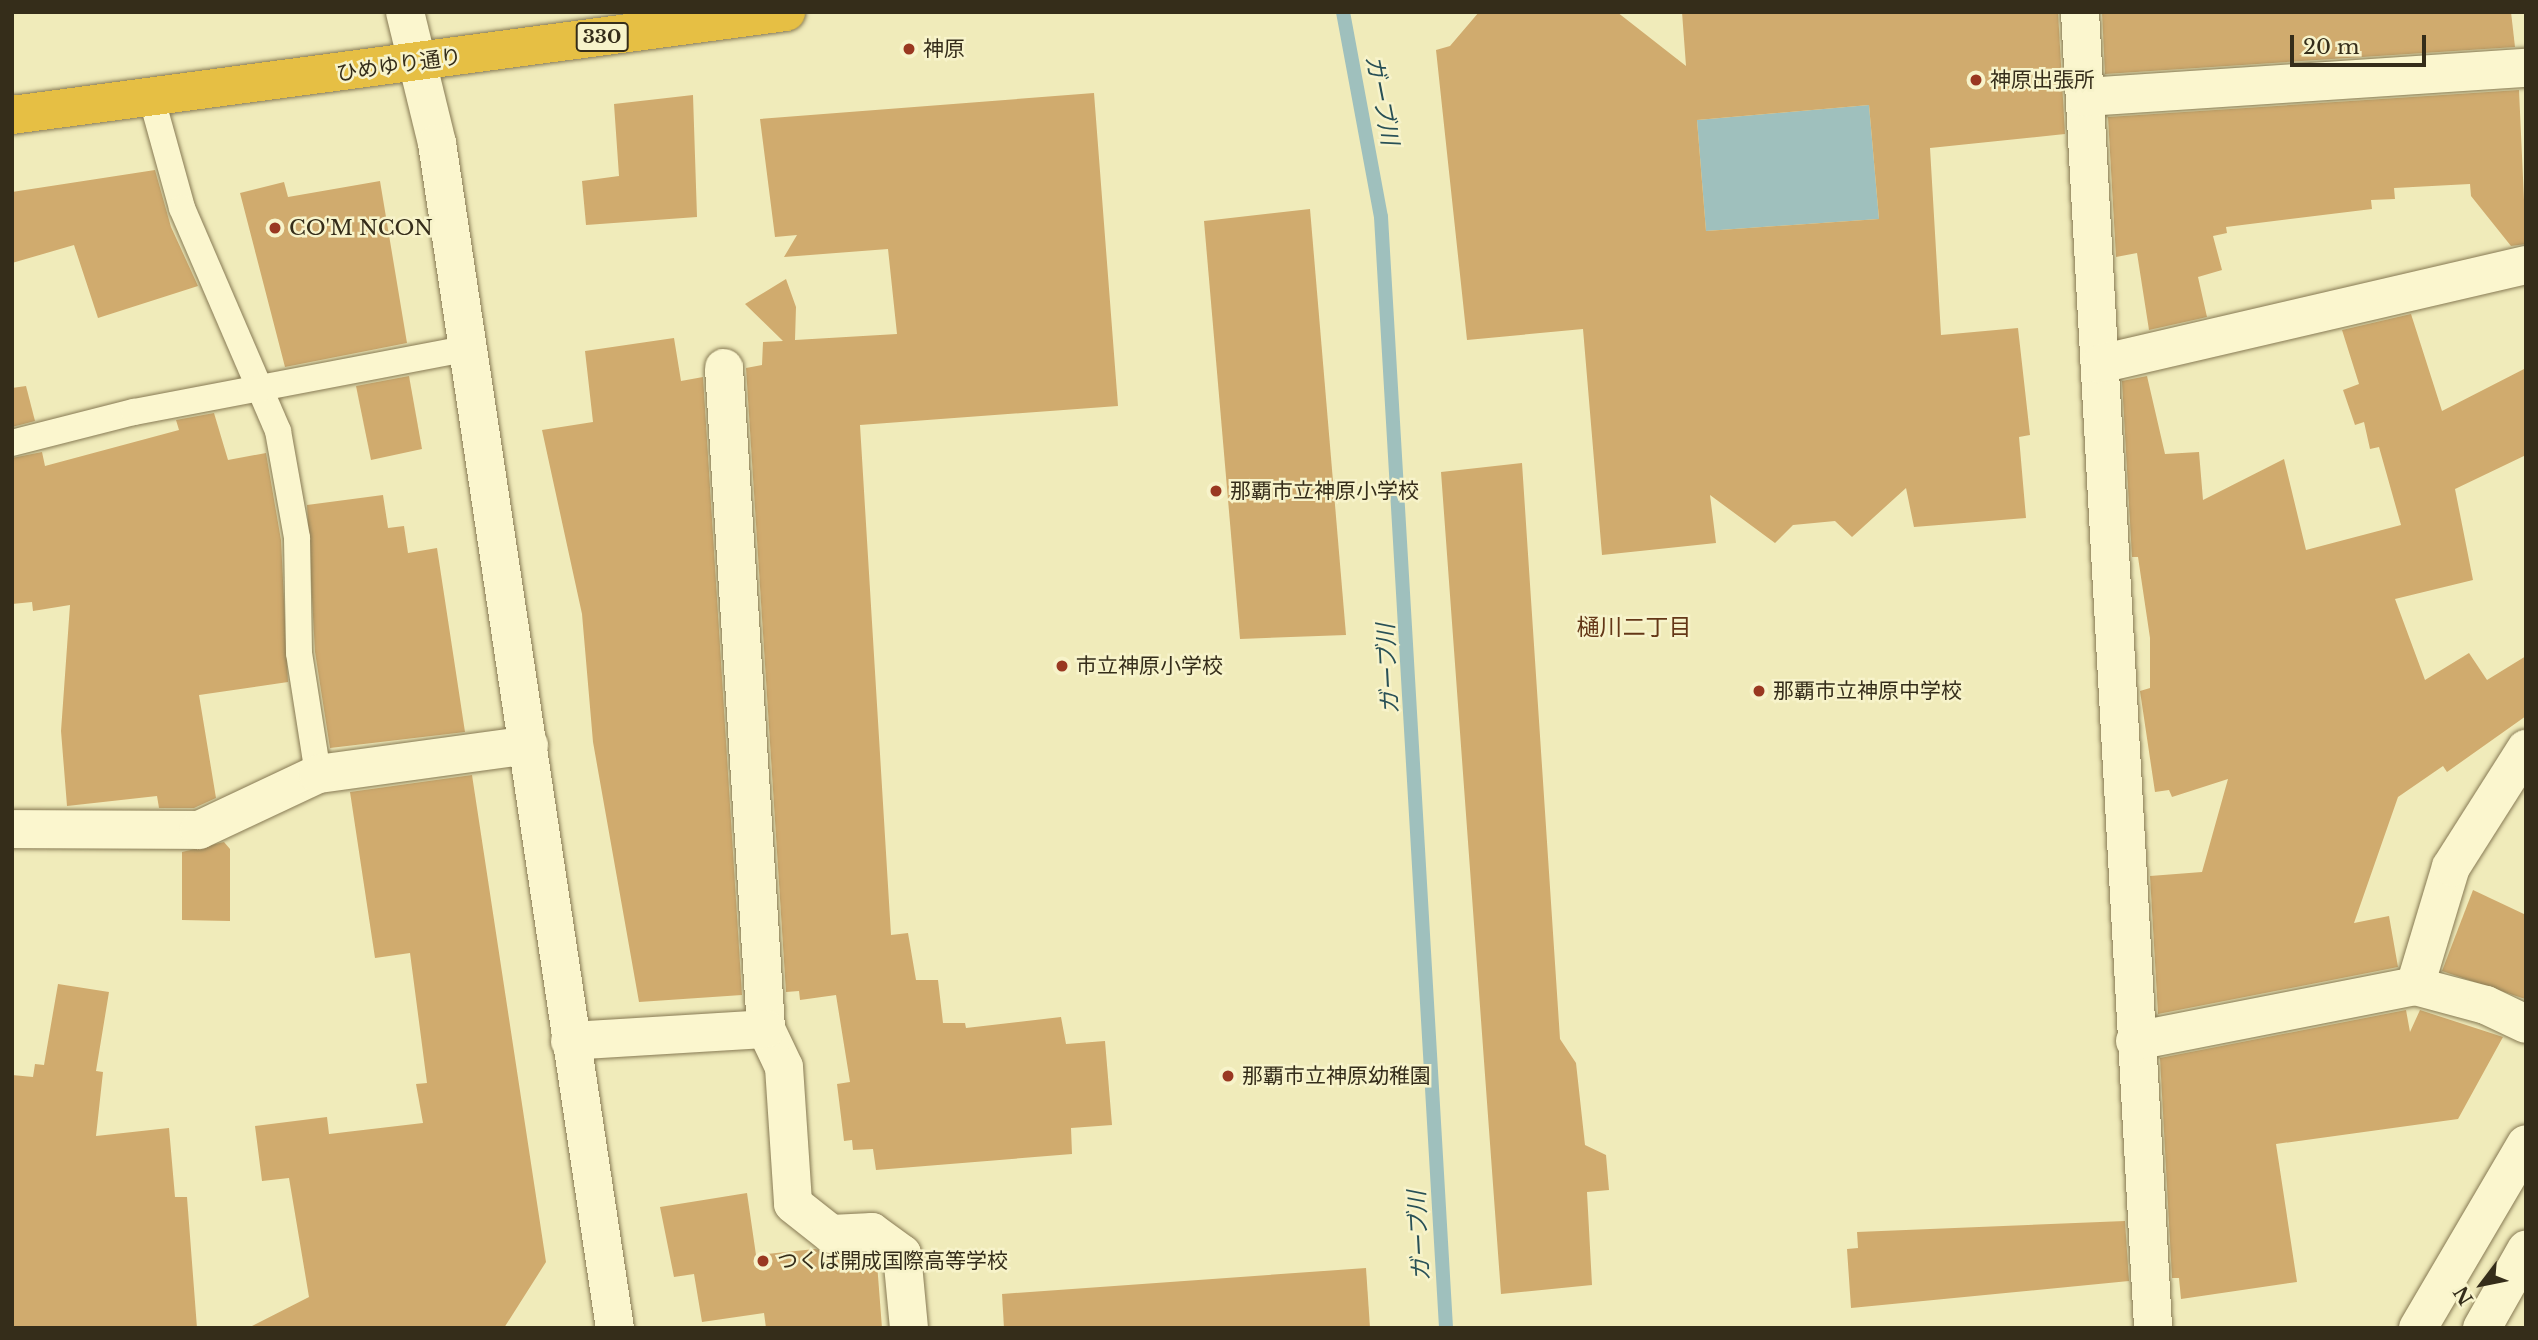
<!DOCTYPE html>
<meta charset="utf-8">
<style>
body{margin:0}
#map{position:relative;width:2538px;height:1340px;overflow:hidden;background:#f0ebba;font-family:"Libre Baskerville","Noto Sans JP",serif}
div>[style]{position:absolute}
.water>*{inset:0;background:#9fc0bd}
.stream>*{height:14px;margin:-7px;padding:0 7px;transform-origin:7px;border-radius:7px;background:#9fc0bd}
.building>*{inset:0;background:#d0ab6e}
.roads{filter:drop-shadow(0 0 2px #877a54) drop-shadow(0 0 2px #877a54)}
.lane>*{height:26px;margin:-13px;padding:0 13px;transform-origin:13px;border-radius:13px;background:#fbf6ce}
.street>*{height:38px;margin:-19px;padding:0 19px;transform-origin:19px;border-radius:19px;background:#fbf6ce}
.secondary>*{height:38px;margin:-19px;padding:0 19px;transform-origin:19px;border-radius:19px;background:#fbf6ce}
.highway>*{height:38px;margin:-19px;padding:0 19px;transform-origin:19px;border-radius:19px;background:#e6bf44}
.dots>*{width:19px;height:19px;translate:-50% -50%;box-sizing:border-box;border:4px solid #f7f3ca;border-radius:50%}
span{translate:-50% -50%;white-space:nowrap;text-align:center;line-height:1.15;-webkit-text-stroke:5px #f7f3ca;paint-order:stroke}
.shield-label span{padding:2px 5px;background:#f7f3ca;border:2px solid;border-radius:5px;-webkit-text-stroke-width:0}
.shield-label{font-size:19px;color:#352d1a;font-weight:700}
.poi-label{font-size:21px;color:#352d1a}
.left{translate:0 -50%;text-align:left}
.street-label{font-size:21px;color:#352d1a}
.water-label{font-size:23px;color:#285056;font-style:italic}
.neighbourhood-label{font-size:23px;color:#643717}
.frame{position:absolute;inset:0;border:14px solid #352d1a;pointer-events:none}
.north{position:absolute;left:2447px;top:1249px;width:70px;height:70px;-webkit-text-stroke:5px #f7f3ca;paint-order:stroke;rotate:238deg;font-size:19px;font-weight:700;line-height:28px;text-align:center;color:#352d1a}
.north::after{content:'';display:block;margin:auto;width:24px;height:32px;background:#352d1a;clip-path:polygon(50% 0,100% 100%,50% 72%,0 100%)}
.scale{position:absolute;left:2290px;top:35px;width:136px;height:32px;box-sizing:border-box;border:4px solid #352d1a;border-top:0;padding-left:9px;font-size:21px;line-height:24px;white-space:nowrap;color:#352d1a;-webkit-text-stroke:5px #f7f3ca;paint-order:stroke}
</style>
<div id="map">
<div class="water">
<div style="clip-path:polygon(1869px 105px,1879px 219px,1706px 231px,1697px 120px)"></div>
</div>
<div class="stream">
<div style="left:1343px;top:12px;width:208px;rotate:79.5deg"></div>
<div style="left:1381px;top:217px;width:1113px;rotate:86.65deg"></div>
</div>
<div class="building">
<div style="clip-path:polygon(evenodd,1479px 12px,1617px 12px,1686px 66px,1682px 12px,2058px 12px,2065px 134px,1930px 148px,1941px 335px,2018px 328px,2030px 435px,2019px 437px,2026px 518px,1914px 527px,1906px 488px,1852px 537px,1835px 521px,1793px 525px,1775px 543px,1710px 495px,1716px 543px,1602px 555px,1583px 329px,1467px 340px,1436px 50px,1450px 46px,1479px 12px,1869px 105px,1879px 219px,1706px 231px,1697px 120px,1869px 105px)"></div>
<div style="clip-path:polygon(2102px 12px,2511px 12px,2515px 47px,2105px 74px)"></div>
<div style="clip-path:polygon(2519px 90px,2526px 244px,2511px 246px,2471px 196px,2470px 184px,2394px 188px,2395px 199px,2371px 200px,2372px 209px,2226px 227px,2227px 233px,2213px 236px,2222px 270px,2198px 277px,2207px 317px,2149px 330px,2137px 253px,2116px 257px,2108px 117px)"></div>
<div style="clip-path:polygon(1094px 93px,1118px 406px,860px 425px,891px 935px,908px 933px,916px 980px,938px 980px,943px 1023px,965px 1023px,966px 1028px,1061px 1017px,1066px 1044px,1105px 1041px,1112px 1125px,1071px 1128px,1072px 1154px,876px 1170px,873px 1149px,853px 1150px,852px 1140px,844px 1141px,837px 1084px,850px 1082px,836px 995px,800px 1000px,799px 991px,786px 992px,746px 368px,762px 365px,763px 342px,783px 341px,745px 304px,786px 279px,796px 307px,795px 340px,897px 334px,888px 249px,784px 257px,797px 235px,775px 237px,760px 119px)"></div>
<div style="clip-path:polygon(693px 95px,697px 217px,586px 225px,582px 181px,619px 176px,614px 104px)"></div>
<div style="clip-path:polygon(155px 170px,171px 227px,198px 286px,98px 318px,74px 245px,12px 263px,12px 192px)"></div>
<div style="clip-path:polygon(380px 181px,407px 343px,285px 367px,240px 193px,284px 182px,288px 197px)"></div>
<div style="clip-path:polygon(1310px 209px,1346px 635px,1240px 639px,1204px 221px)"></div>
<div style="clip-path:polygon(2411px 314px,2442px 411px,2526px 368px,2526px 455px,2455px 489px,2473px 580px,2395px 599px,2425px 680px,2469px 653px,2487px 680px,2526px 656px,2526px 716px,2447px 772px,2443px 766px,2398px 797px,2354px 923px,2389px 916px,2398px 967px,2158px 1014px,2150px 876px,2202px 872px,2228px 779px,2172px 797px,2169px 790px,2155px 792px,2140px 691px,2150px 688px,2150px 638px,2138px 557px,2132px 557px,2122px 381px,2147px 376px,2165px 454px,2199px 452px,2203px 500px,2284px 459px,2306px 550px,2401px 525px,2379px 447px,2370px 449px,2364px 422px,2355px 425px,2343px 390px,2359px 384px,2342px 330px)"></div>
<div style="clip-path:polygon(674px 338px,681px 381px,703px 377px,742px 995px,639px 1002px,593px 742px,582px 614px,542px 430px,593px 422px,585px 351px)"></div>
<div style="clip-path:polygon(409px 376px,422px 449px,371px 460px,356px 386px)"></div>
<div style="clip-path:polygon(26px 386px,35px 421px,12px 427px,12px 388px)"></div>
<div style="clip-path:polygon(214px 413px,228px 460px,266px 453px,281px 540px,288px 682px,199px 695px,216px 798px,194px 808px,159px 808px,157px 796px,67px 806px,61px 731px,70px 605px,33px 611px,32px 602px,12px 604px,12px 458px,42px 452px,45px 466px,179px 430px,176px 420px)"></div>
<div style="clip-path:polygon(1522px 463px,1560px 1039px,1576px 1063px,1585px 1145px,1606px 1155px,1609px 1190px,1587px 1192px,1592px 1285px,1501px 1294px,1441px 472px)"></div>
<div style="clip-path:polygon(383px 495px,388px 528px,404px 526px,408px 553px,437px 548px,465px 732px,330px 748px,315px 652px,307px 505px)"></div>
<div style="clip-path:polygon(472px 775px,546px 1262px,504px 1328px,248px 1328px,309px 1297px,289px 1178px,262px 1181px,255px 1126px,327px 1117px,329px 1134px,423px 1123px,416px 1084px,427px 1083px,410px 953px,375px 958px,350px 792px)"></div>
<div style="clip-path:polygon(224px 842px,230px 849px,230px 921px,182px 920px,182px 852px)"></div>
<div style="clip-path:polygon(2473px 890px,2526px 915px,2525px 999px,2442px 971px)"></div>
<div style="clip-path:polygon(58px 984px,109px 992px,96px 1071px,103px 1072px,96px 1136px,169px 1128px,175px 1197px,187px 1197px,197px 1328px,12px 1328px,12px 1075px,33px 1077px,35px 1064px,44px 1065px)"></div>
<div style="clip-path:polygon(2406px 1010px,2410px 1032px,2420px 1010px,2503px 1037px,2458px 1119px,2276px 1144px,2297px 1282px,2181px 1299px,2179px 1278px,2172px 1278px,2160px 1058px)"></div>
<div style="clip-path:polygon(747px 1193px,756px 1255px,815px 1249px,877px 1263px,882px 1328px,766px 1328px,764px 1313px,702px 1322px,694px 1274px,674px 1277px,660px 1207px)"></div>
<div style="clip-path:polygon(2125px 1221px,2129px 1281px,1851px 1308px,1847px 1249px,1858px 1248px,1857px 1232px)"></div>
<div style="clip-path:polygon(1366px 1268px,1370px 1328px,1004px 1328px,1002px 1294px)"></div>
</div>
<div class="roads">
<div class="lane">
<div style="left:151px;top:96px;width:116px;rotate:74.5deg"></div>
<div style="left:182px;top:208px;width:243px;rotate:66.7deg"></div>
<div style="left:278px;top:431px;width:109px;rotate:79.9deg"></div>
<div style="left:297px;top:538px;width:115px;rotate:89deg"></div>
<div style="left:299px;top:653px;width:122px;rotate:81.1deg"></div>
<div style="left:12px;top:443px;width:126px;rotate:-14.3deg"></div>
<div style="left:134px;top:412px;width:341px;rotate:-10.8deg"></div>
</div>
<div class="street">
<div style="left:2080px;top:12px;width:1318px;rotate:86.82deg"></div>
<div style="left:2086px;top:97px;width:441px;rotate:-3.8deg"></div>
<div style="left:2100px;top:364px;width:437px;rotate:-13.1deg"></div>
<div style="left:724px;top:368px;width:662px;rotate:86.36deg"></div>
<div style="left:766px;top:1029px;width:42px;rotate:64.7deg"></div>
<div style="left:784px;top:1067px;width:137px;rotate:86.2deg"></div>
<div style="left:793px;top:1204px;width:48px;rotate:38.3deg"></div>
<div style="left:831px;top:1234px;width:41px;rotate:-2.8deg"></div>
<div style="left:872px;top:1232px;width:37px;rotate:36deg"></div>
<div style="left:902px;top:1254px;width:74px;rotate:84.6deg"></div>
<div style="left:12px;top:829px;width:187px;rotate:0.3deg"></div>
<div style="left:199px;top:830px;width:132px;rotate:-25.2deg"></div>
<div style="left:318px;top:774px;width:213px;rotate:-7.8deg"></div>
<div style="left:2415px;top:986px;width:124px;rotate:-73.2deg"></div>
<div style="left:2451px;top:867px;width:140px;rotate:-57.6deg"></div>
<div style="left:570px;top:1041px;width:196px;rotate:-3.5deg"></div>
<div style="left:2135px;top:1041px;width:285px;rotate:-11.1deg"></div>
<div style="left:2415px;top:986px;width:73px;rotate:15deg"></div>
<div style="left:2486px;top:1005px;width:44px;rotate:25.4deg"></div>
</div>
<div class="secondary">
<div style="left:405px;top:12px;width:135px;rotate:76.3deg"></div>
<div style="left:437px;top:143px;width:1198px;rotate:81.46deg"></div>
<div style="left:2418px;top:1328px;width:213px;rotate:-59.6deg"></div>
<div style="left:2482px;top:1328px;width:90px;rotate:-60.6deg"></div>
</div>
<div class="highway">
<div style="left:12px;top:115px;width:781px;rotate:-7.58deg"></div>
</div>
</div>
<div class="dots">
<div style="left:909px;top:49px;background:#993821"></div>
<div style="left:1976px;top:80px;background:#993821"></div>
<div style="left:275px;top:228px;background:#993821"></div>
<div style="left:1216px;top:491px;background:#993821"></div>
<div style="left:1062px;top:666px;background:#993821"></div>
<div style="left:1759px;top:691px;background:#993821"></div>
<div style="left:1228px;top:1076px;background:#993821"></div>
<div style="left:763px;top:1261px;background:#993821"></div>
</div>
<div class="shield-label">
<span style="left:602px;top:37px">330</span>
</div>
<div class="poi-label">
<span class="left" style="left:923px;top:49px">神原</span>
<span class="left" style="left:1990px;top:80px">神原出張所</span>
<span class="left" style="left:289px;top:228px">CO'M NCON</span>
<span class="left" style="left:1230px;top:491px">那覇市立神原小学校</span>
<span class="left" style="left:1076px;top:666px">市立神原小学校</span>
<span class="left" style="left:1773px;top:691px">那覇市立神原中学校</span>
<span class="left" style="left:1242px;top:1076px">那覇市立神原幼稚園</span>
<span class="left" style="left:777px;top:1261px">つくば開成国際高等学校</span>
</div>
<div class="street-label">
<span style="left:399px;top:65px;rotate:-8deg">ひめゆり通り</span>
</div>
<div class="water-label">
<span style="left:1382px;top:100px;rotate:79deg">ガーブ川</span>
<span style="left:1388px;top:669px;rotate:-93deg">ガーブ川</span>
<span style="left:1419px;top:1236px;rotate:-93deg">ガーブ川</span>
</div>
<div class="neighbourhood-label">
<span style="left:1634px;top:627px">樋川二丁目</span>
</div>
<div class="frame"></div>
<div class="north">N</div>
<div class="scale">20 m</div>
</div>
